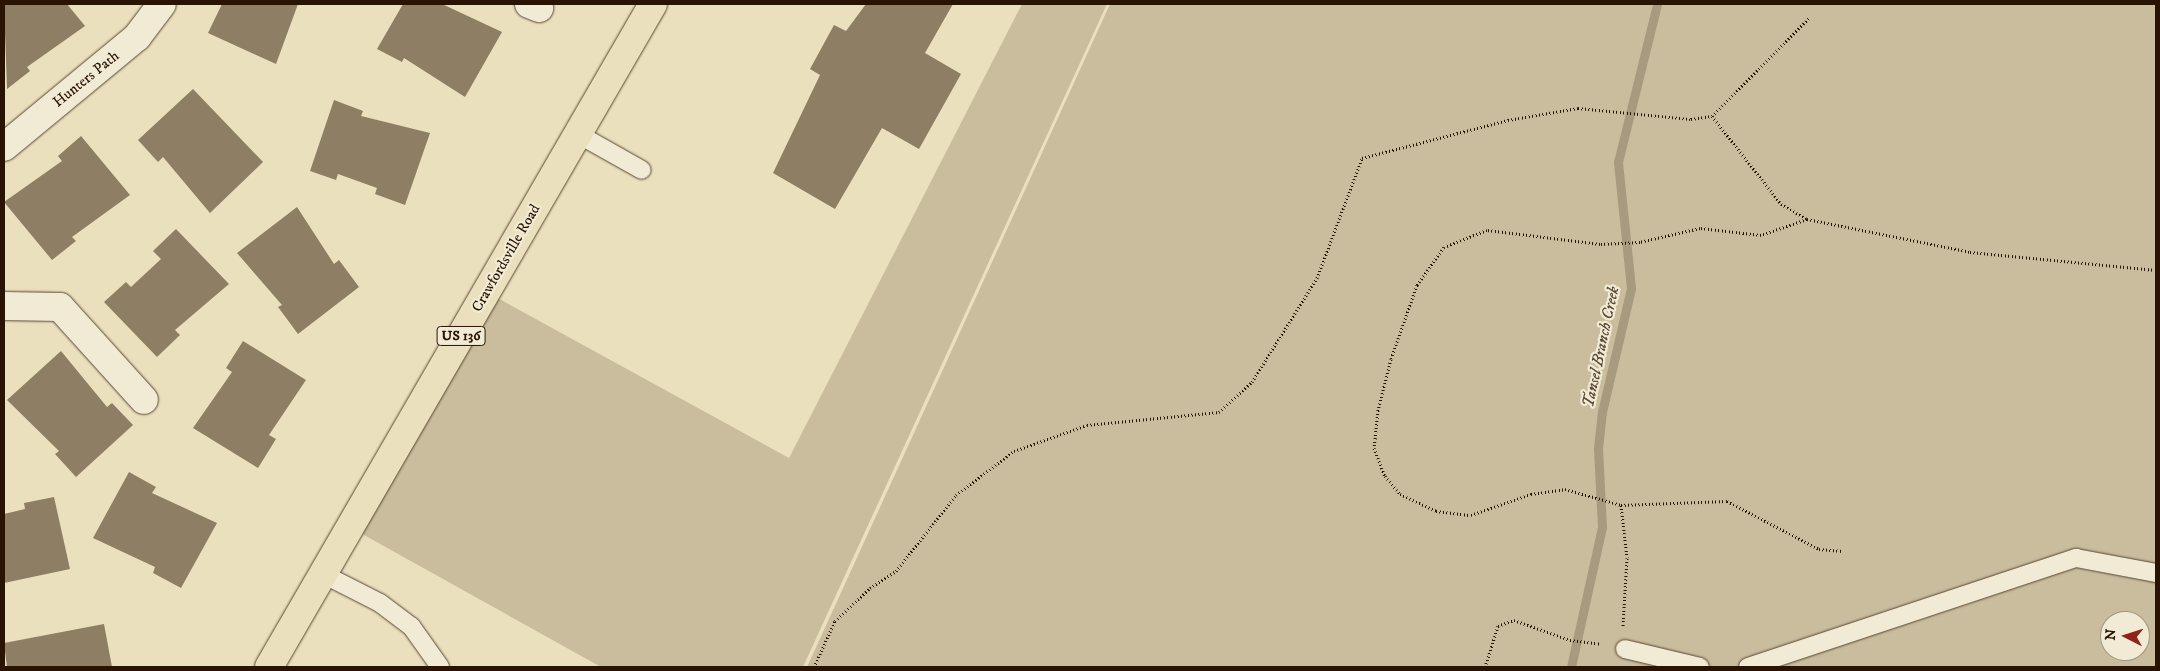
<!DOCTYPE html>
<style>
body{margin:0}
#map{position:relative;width:2160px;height:671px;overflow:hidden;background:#eae0be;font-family:"IM FELL DW Pica",serif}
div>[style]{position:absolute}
.green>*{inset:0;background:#c9bd9e}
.stream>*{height:9px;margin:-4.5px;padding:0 4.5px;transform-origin:4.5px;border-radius:4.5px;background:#a89a7e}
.building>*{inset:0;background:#8d7e64}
.path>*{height:3px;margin-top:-1.5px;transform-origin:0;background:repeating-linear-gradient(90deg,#291302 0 1px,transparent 0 3.5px)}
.roads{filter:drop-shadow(0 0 1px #594631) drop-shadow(0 0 1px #594631)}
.lane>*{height:18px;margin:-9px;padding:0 9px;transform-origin:9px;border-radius:9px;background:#f1ebd5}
.street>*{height:28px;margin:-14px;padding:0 14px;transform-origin:14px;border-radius:14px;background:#f1ebd5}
.primary>*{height:28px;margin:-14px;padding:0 14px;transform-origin:14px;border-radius:14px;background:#eae0be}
span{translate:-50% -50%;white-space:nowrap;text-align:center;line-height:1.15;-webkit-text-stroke:4.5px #f1ebd5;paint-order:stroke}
.shield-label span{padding:1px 4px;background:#f1ebd5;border:1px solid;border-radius:4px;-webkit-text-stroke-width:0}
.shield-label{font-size:14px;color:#291302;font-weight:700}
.street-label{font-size:15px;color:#291302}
.water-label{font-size:16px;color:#5c4934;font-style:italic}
.frame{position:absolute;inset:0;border:5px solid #291302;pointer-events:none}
.north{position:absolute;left:2100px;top:611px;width:50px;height:50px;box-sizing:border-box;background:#f1ebd5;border:1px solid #a19581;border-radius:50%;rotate:275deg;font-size:14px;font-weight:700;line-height:20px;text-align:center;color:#291302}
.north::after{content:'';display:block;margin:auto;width:18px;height:22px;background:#8f2418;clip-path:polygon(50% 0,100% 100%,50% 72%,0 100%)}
</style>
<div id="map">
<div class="green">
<div style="clip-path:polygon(1022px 4px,1107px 4px,803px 667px,601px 667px,355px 530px,494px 296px,789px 458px)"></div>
<div style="clip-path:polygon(evenodd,1110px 4px,2156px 4px,2156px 667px,807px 667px,1110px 4px,2110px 621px,2140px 621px,2140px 651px,2110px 651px,2110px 621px)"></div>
</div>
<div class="stream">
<div style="left:1571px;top:667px;width:143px;rotate:-77.5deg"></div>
<div style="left:1602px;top:527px;width:78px;rotate:-92.9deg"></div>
<div style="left:1598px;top:449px;width:37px;rotate:-84deg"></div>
<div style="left:1602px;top:412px;width:127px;rotate:-76.8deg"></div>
<div style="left:1631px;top:288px;width:127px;rotate:-95.9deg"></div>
<div style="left:1618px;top:162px;width:163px;rotate:-76.1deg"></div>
</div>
<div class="building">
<div style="clip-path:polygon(4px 4px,67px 4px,85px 26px,27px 67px,30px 71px,7px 89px)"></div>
<div style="clip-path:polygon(222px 4px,298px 4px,276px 64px,208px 33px)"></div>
<div style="clip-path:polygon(403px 4px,442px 4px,502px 32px,465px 97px,404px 58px,402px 62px,377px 49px)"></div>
<div style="clip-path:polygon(866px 4px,953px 4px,925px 53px,961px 74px,919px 149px,882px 128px,835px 209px,773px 173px,820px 75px,810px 69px,834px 25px,846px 31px)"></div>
<div style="clip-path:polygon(193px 89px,263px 162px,210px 213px,163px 157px,158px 162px,138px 140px)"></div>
<div style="clip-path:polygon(334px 100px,363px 111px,361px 116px,430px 133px,405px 205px,375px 194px,377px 188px,338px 174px,336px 180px,310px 171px)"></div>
<div style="clip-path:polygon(81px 136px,130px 195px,72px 237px,76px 241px,52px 260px,4px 202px,62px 161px,58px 156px)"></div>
<div style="clip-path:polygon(297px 207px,334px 264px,339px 260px,359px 287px,298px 334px,278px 307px,282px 305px,237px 253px)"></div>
<div style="clip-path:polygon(176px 229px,229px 284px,175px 330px,180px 335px,157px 357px,104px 302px,126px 282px,131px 287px,161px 259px,153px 251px)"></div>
<div style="clip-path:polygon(243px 341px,306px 380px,269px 435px,276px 439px,258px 468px,193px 428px,232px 372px,226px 368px)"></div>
<div style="clip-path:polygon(61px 351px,107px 407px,112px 403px,133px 425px,76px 477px,55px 454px,59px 451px,7px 400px)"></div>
<div style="clip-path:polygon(129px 472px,156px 487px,152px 493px,217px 523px,181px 588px,153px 573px,155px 567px,93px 538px)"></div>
<div style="clip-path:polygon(54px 497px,70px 569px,4px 583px,4px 514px,25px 509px,24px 503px)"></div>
<div style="clip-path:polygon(104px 624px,112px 667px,7px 667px,4px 643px)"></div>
</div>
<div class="path">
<div style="left:1712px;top:116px;width:138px;rotate:-45.3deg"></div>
<div style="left:1807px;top:219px;width:49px;rotate:160.8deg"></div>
<div style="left:1761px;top:235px;width:61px;rotate:-173.5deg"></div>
<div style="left:1700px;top:228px;width:62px;rotate:166.9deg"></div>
<div style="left:1640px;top:242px;width:40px;rotate:177.1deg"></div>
<div style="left:1600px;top:244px;width:114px;rotate:-172.9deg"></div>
<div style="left:1487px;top:230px;width:46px;rotate:158.4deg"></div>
<div style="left:1444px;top:247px;width:47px;rotate:125.4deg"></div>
<div style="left:1417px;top:285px;width:78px;rotate:109.4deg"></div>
<div style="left:1391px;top:359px;width:53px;rotate:104.3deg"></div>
<div style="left:1378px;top:410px;width:38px;rotate:96deg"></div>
<div style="left:1374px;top:448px;width:30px;rotate:69deg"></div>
<div style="left:1385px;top:476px;width:23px;rotate:50deg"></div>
<div style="left:1400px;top:494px;width:40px;rotate:25deg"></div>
<div style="left:1436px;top:511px;width:35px;rotate:7deg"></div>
<div style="left:1471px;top:515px;width:64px;rotate:-19.3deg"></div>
<div style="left:1531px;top:494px;width:34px;rotate:-8deg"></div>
<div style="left:1565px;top:489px;width:58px;rotate:15.9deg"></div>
<div style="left:1621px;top:505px;width:106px;rotate:-2.2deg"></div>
<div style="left:1727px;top:501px;width:104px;rotate:27.6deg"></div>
<div style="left:1819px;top:549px;width:24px;rotate:5deg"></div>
<div style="left:1621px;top:505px;width:53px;rotate:83.5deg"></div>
<div style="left:1627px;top:558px;width:68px;rotate:93.4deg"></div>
<div style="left:814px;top:667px;width:51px;rotate:-65.5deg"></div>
<div style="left:835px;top:621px;width:48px;rotate:-43.3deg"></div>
<div style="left:870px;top:588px;width:31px;rotate:-33deg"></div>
<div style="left:896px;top:571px;width:97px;rotate:-51.7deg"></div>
<div style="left:956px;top:495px;width:73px;rotate:-37.2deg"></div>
<div style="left:1014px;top:451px;width:77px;rotate:-19.6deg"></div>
<div style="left:1087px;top:425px;width:133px;rotate:-5.6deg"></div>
<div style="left:1219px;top:412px;width:45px;rotate:-42.3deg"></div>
<div style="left:1252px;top:382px;width:123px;rotate:-58deg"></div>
<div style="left:1317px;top:278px;width:128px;rotate:-69.4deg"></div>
<div style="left:1362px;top:158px;width:151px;rotate:-14.6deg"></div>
<div style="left:1508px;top:120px;width:71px;rotate:-9.7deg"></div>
<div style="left:1578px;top:108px;width:114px;rotate:5.6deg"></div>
<div style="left:1691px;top:119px;width:21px;rotate:-8deg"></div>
<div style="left:1712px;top:116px;width:112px;rotate:51.9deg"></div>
<div style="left:1781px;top:204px;width:30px;rotate:30deg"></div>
<div style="left:1807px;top:219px;width:166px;rotate:11.4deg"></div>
<div style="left:1970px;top:252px;width:187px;rotate:5.5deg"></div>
<div style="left:1485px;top:667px;width:43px;rotate:-72.4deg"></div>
<div style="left:1498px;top:626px;width:17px;rotate:-21deg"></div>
<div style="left:1514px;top:620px;width:59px;rotate:19.7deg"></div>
<div style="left:1570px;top:640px;width:31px;rotate:7deg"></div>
</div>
<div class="roads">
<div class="lane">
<div style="left:578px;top:134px;width:73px;rotate:29.4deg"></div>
<div style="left:323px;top:574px;width:64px;rotate:27deg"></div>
<div style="left:380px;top:603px;width:39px;rotate:37deg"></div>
<div style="left:411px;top:626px;width:50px;rotate:54.7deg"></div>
<div style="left:1625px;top:649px;width:77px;rotate:13.5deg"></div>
<div style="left:1748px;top:667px;width:346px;rotate:-18.4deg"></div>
<div style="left:2076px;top:558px;width:81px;rotate:10.6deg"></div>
</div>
<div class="street">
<div style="left:529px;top:4px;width:11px;rotate:22deg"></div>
<div style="left:4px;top:147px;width:173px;rotate:-39.6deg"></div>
<div style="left:137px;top:37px;width:41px;rotate:-52.9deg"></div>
<div style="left:4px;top:306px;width:56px;rotate:1deg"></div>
<div style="left:60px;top:307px;width:125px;rotate:47.9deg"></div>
</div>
<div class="primary">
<div style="left:269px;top:667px;width:766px;rotate:-59.92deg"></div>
</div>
</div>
<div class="shield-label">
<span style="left:461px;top:336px">US 136</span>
</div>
<div class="street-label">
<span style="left:86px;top:79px;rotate:-39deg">Hunters Path</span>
<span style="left:506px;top:258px;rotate:-60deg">Crawfordsville Road</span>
</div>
<div class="water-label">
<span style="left:1601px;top:347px;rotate:-78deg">Tansel Branch Creek</span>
</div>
<div class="frame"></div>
<div class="north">N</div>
</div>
